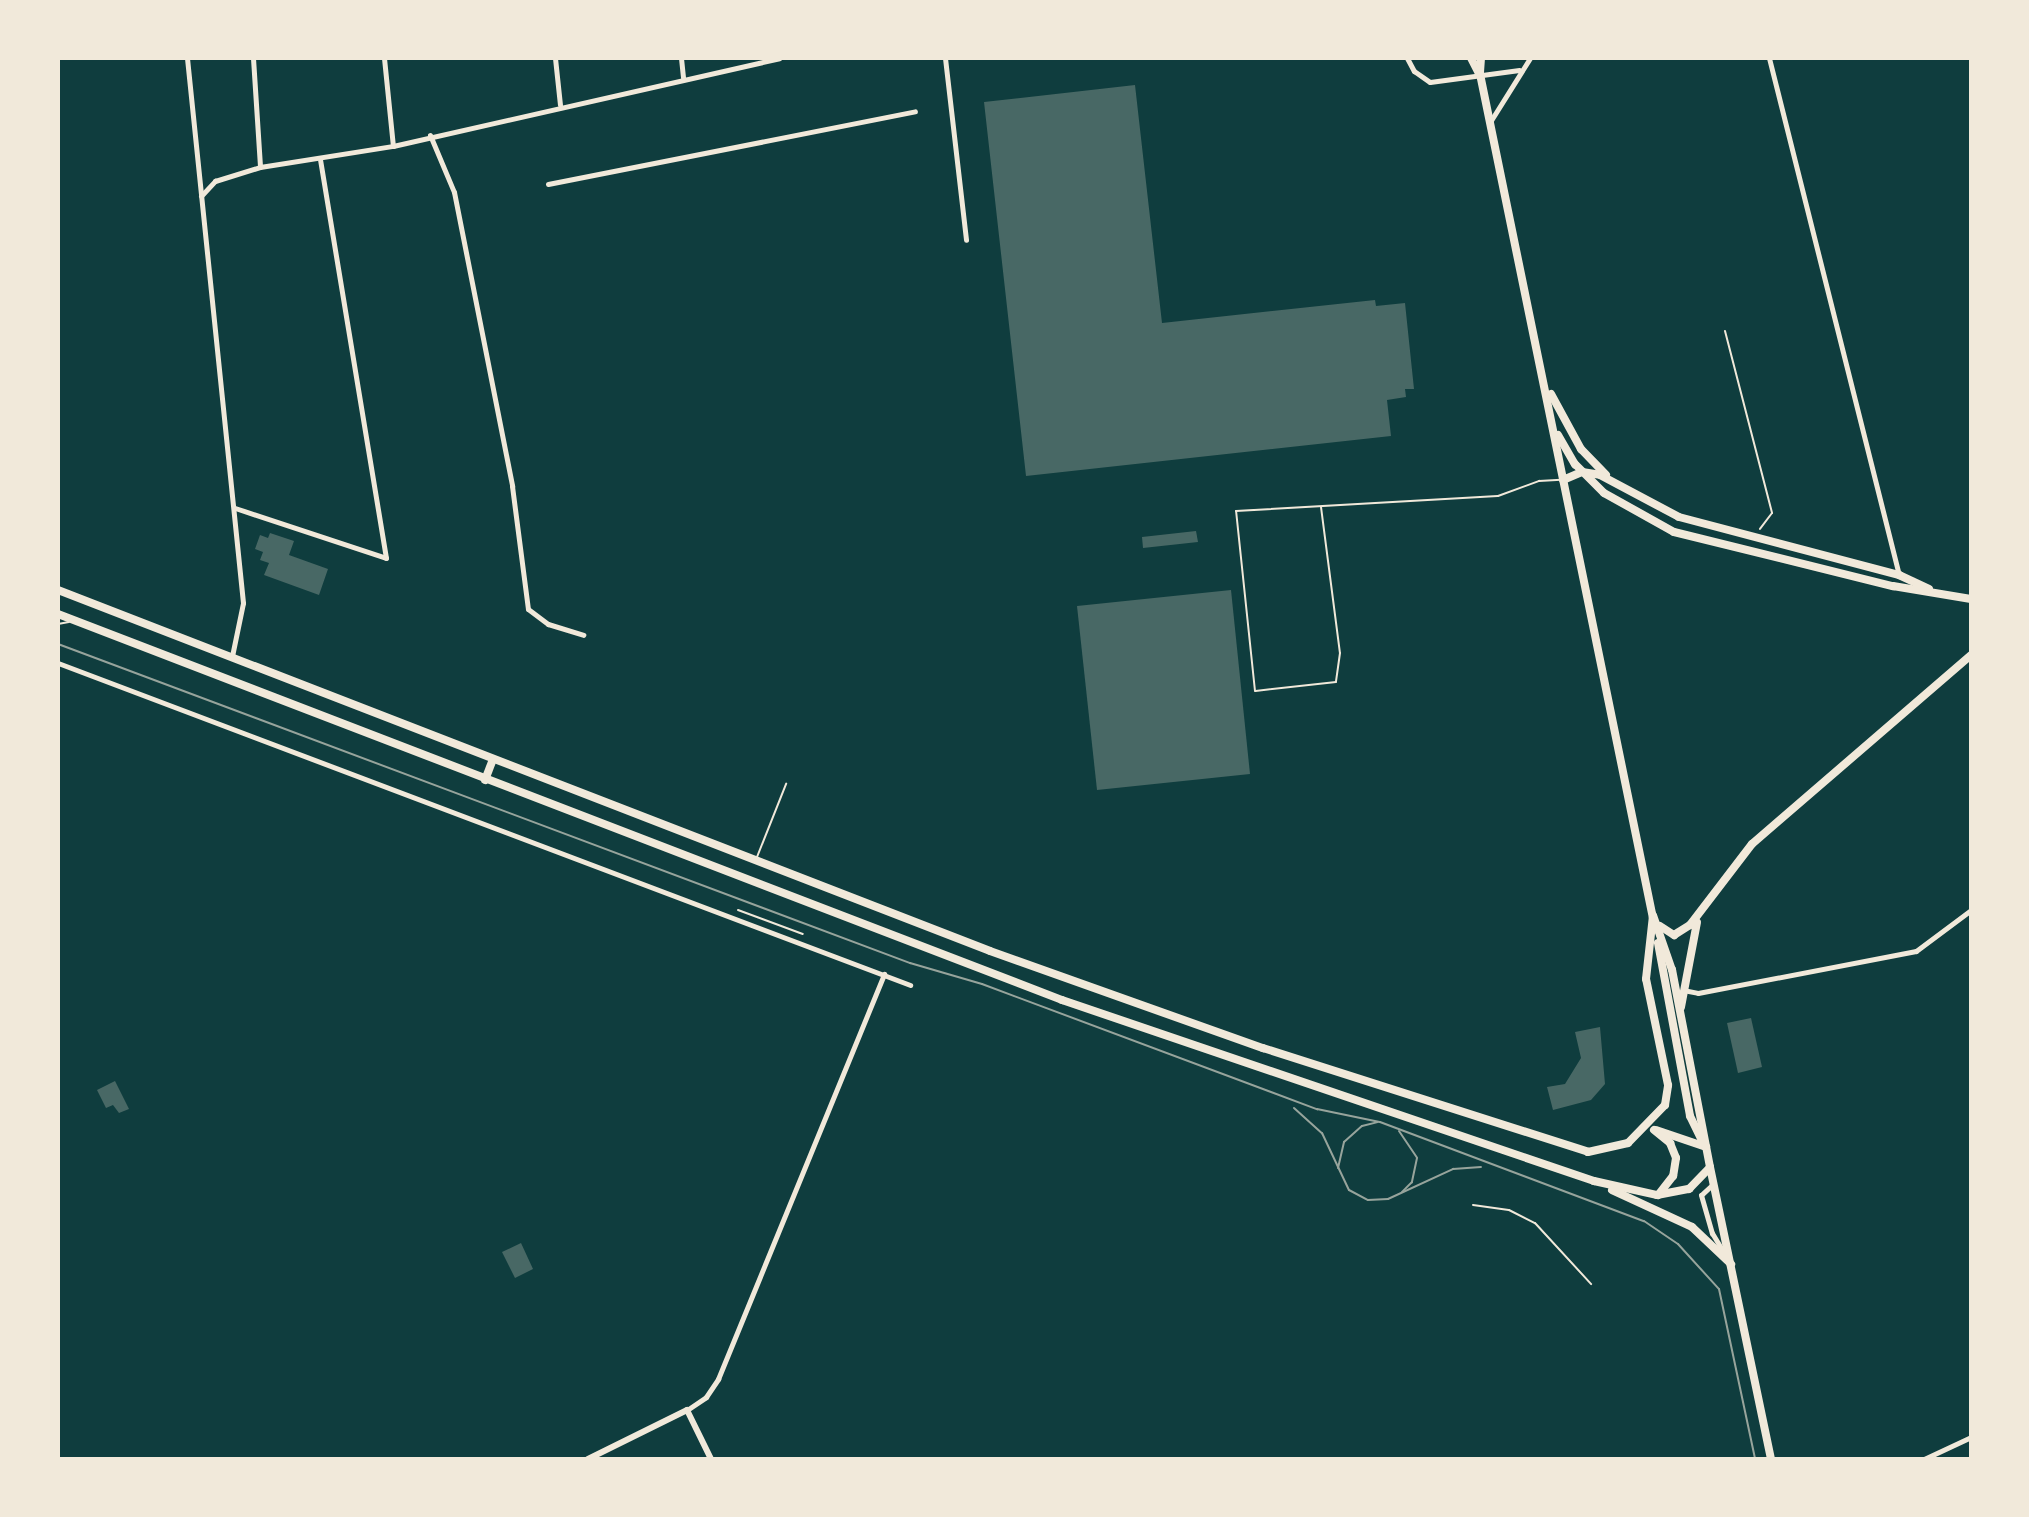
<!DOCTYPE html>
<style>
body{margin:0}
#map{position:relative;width:2029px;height:1517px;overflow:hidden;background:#0f3d3e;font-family:Merriweather,serif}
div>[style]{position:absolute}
.building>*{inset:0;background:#486865}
.path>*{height:2px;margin:-1px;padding:0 1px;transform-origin:1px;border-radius:1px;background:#f1e9da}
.service>*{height:2px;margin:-1px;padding:0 1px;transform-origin:1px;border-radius:1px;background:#f1e9da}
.minor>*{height:5px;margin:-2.5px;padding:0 2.5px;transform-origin:2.5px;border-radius:2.5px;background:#f1e9da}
.tertiary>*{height:6px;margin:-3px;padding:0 3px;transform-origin:3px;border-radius:3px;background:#f1e9da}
.primary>*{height:8px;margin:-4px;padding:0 4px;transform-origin:4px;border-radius:4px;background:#f1e9da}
.trunk>*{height:8px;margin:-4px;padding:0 4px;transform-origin:4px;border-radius:4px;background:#f1e9da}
.tram>*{height:2px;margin:-1px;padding:0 1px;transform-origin:1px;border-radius:1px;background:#97a49c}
span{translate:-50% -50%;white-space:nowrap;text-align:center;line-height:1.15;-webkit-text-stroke:6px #f1e9da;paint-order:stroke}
.frame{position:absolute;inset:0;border:60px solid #f1e9da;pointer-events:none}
</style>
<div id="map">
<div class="building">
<div style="clip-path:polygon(1135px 85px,1162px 323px,1375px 300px,1376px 306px,1405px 303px,1414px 389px,1405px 389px,1406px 397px,1387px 400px,1391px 436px,1026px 476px,984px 102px)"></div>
<div style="clip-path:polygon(1196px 531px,1198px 542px,1143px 548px,1142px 537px)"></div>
<div style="clip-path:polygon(270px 533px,294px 541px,289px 555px,328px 569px,319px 595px,264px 575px,269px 563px,260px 560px,263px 552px,255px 549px,260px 535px,268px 538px)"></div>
<div style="clip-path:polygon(1231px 590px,1250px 774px,1097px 790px,1077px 606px)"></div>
<div style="clip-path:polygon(1751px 1018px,1762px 1067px,1738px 1073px,1727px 1023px)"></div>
<div style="clip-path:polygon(1600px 1027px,1605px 1084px,1591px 1100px,1553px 1110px,1547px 1087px,1565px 1084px,1581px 1058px,1575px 1032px)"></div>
<div style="clip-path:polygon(115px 1081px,129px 1109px,119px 1113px,113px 1105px,106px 1108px,97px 1090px)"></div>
<div style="clip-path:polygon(521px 1243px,533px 1269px,515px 1278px,502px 1252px)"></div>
</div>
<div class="path">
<div style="left:738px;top:910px;width:69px;rotate:20.3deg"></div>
</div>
<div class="service">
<div style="left:1725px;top:331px;width:188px;rotate:75.5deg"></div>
<div style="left:1772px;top:513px;width:20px;rotate:127deg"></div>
<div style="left:1321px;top:507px;width:147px;rotate:82.6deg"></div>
<div style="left:1340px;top:653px;width:29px;rotate:98deg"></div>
<div style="left:1336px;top:682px;width:81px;rotate:173.7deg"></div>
<div style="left:1255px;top:691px;width:181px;rotate:-96deg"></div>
<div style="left:1236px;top:511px;width:262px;rotate:-3.3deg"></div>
<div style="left:1498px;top:496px;width:44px;rotate:-20.1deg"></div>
<div style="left:1539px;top:481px;width:22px;rotate:-3deg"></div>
<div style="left:58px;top:624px;width:11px;rotate:-10deg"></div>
<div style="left:757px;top:857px;width:79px;rotate:-68.3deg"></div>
<div style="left:1473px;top:1205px;width:36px;rotate:8deg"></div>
<div style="left:1509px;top:1210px;width:29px;rotate:27deg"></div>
<div style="left:1535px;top:1223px;width:83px;rotate:47.4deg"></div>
</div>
<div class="minor">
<div style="left:187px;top:58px;width:548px;rotate:84.13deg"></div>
<div style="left:243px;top:603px;width:54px;rotate:101.7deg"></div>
<div style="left:253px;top:58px;width:109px;rotate:86.3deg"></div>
<div style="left:384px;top:58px;width:88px;rotate:84.2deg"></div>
<div style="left:555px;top:58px;width:47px;rotate:83.9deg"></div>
<div style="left:681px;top:58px;width:20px;rotate:84deg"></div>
<div style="left:945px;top:58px;width:183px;rotate:83.4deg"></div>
<div style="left:1407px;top:58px;width:15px;rotate:62deg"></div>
<div style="left:1414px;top:71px;width:19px;rotate:35deg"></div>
<div style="left:1430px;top:82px;width:90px;rotate:-7.7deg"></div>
<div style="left:1769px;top:58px;width:533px;rotate:75.89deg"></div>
<div style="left:1490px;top:122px;width:75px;rotate:-58deg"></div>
<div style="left:430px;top:135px;width:62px;rotate:67.2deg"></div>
<div style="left:454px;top:192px;width:300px;rotate:78.8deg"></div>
<div style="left:512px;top:486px;width:124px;rotate:82.6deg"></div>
<div style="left:528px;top:609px;width:25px;rotate:37deg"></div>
<div style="left:548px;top:624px;width:37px;rotate:17deg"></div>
<div style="left:548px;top:184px;width:374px;rotate:-11.2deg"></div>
<div style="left:201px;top:196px;width:21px;rotate:-47deg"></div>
<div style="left:215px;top:181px;width:47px;rotate:-17.3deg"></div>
<div style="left:260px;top:167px;width:135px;rotate:-9deg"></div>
<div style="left:393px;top:146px;width:396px;rotate:-12.8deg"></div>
<div style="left:235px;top:508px;width:159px;rotate:18.3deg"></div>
<div style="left:386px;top:558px;width:403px;rotate:-99.4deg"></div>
<div style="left:58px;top:663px;width:911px;rotate:20.7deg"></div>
<div style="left:1683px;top:990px;width:15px;rotate:11deg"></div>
<div style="left:1698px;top:993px;width:222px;rotate:-10.9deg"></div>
<div style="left:1916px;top:951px;width:69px;rotate:-36.7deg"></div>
<div style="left:1713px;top:1184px;width:16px;rotate:137deg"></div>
<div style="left:1701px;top:1195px;width:40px;rotate:74deg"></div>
<div style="left:1712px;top:1233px;width:26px;rotate:59deg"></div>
<div style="left:687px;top:1410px;width:23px;rotate:-34deg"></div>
<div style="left:706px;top:1397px;width:22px;rotate:-56deg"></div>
<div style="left:718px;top:1379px;width:438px;rotate:-67.7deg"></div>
<div style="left:1924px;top:1459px;width:52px;rotate:-25.1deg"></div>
</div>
<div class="tertiary">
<div style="left:588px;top:1459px;width:110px;rotate:-26.3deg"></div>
<div style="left:687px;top:1410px;width:55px;rotate:63.9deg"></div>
</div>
<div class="primary">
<div style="left:1710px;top:1167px;width:298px;rotate:78.2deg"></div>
</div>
<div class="trunk">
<div style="left:1471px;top:58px;width:18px;rotate:63deg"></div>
<div style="left:1481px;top:58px;width:16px;rotate:94deg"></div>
<div style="left:1480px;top:74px;width:862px;rotate:78.42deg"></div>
<div style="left:1551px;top:394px;width:63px;rotate:61.4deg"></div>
<div style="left:1581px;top:449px;width:36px;rotate:46deg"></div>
<div style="left:1558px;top:435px;width:34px;rotate:60deg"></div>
<div style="left:1575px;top:464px;width:41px;rotate:45deg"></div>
<div style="left:1604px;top:493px;width:80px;rotate:29.1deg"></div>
<div style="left:1674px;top:532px;width:226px;rotate:13.9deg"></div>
<div style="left:1893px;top:586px;width:79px;rotate:9.5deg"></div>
<div style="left:1563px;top:480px;width:21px;rotate:-23deg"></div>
<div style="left:1582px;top:472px;width:18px;rotate:9deg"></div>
<div style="left:1600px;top:475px;width:89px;rotate:28deg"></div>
<div style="left:1679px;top:517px;width:228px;rotate:14.8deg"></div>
<div style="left:1899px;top:575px;width:33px;rotate:25deg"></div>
<div style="left:58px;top:590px;width:999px;rotate:21.17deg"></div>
<div style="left:990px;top:951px;width:290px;rotate:19.6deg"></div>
<div style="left:1263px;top:1048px;width:341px;rotate:17.7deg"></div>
<div style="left:1588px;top:1152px;width:41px;rotate:-12.7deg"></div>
<div style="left:1628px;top:1143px;width:53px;rotate:-45.8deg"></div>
<div style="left:1665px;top:1105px;width:20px;rotate:-81deg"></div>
<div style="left:1668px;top:1085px;width:108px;rotate:-101.7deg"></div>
<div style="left:1646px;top:979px;width:63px;rotate:-83.7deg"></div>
<div style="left:58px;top:614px;width:1076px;rotate:21.03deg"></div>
<div style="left:1062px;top:1000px;width:562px;rotate:18.79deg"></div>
<div style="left:1594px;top:1181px;width:65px;rotate:12.5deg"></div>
<div style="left:1657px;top:1195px;width:33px;rotate:-11deg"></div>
<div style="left:1689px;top:1189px;width:30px;rotate:-46deg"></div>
<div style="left:1710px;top:1167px;width:201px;rotate:-100.9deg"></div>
<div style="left:1672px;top:970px;width:58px;rotate:-109.1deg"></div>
<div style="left:485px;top:780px;width:22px;rotate:-69deg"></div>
<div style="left:1660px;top:926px;width:17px;rotate:33deg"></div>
<div style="left:1674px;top:935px;width:19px;rotate:-32deg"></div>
<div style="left:1690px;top:925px;width:102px;rotate:-52.6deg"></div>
<div style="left:1752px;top:844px;width:289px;rotate:-40.8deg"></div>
<div style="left:1658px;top:943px;width:176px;rotate:79.5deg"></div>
<div style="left:1690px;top:1116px;width:30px;rotate:64deg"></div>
<div style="left:1681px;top:1007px;width:86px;rotate:-79.3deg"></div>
<div style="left:1654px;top:1130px;width:21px;rotate:39deg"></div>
<div style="left:1670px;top:1143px;width:16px;rotate:68deg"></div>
<div style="left:1676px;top:1158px;width:18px;rotate:99deg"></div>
<div style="left:1673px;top:1176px;width:24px;rotate:128deg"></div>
<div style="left:1656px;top:1130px;width:53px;rotate:18.8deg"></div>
<div style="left:1612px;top:1190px;width:88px;rotate:24.8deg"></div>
<div style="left:1692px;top:1227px;width:54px;rotate:43.5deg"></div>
</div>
<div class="tram">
<div style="left:58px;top:644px;width:910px;rotate:20.53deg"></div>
<div style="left:910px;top:963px;width:75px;rotate:16.3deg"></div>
<div style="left:982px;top:984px;width:358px;rotate:20.5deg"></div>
<div style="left:1317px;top:1109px;width:64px;rotate:11.7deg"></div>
<div style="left:1380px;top:1122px;width:282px;rotate:20.6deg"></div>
<div style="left:1644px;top:1221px;width:41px;rotate:34.1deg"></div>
<div style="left:1678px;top:1244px;width:61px;rotate:47.7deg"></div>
<div style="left:1719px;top:1289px;width:174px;rotate:78deg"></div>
<div style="left:1294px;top:1108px;width:38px;rotate:42deg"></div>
<div style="left:1322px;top:1133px;width:63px;rotate:64.7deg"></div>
<div style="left:1349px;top:1190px;width:21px;rotate:28deg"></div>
<div style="left:1368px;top:1200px;width:20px;rotate:-3deg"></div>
<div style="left:1388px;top:1199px;width:72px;rotate:-24.8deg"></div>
<div style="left:1453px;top:1169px;width:28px;rotate:-4deg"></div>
<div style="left:1399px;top:1131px;width:32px;rotate:56deg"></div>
<div style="left:1417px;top:1158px;width:25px;rotate:102deg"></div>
<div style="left:1412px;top:1182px;width:14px;rotate:135deg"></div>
<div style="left:1338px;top:1168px;width:27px;rotate:-77deg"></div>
<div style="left:1344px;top:1142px;width:24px;rotate:-42deg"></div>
<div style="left:1362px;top:1126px;width:16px;rotate:-14deg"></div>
</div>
<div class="frame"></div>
</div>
